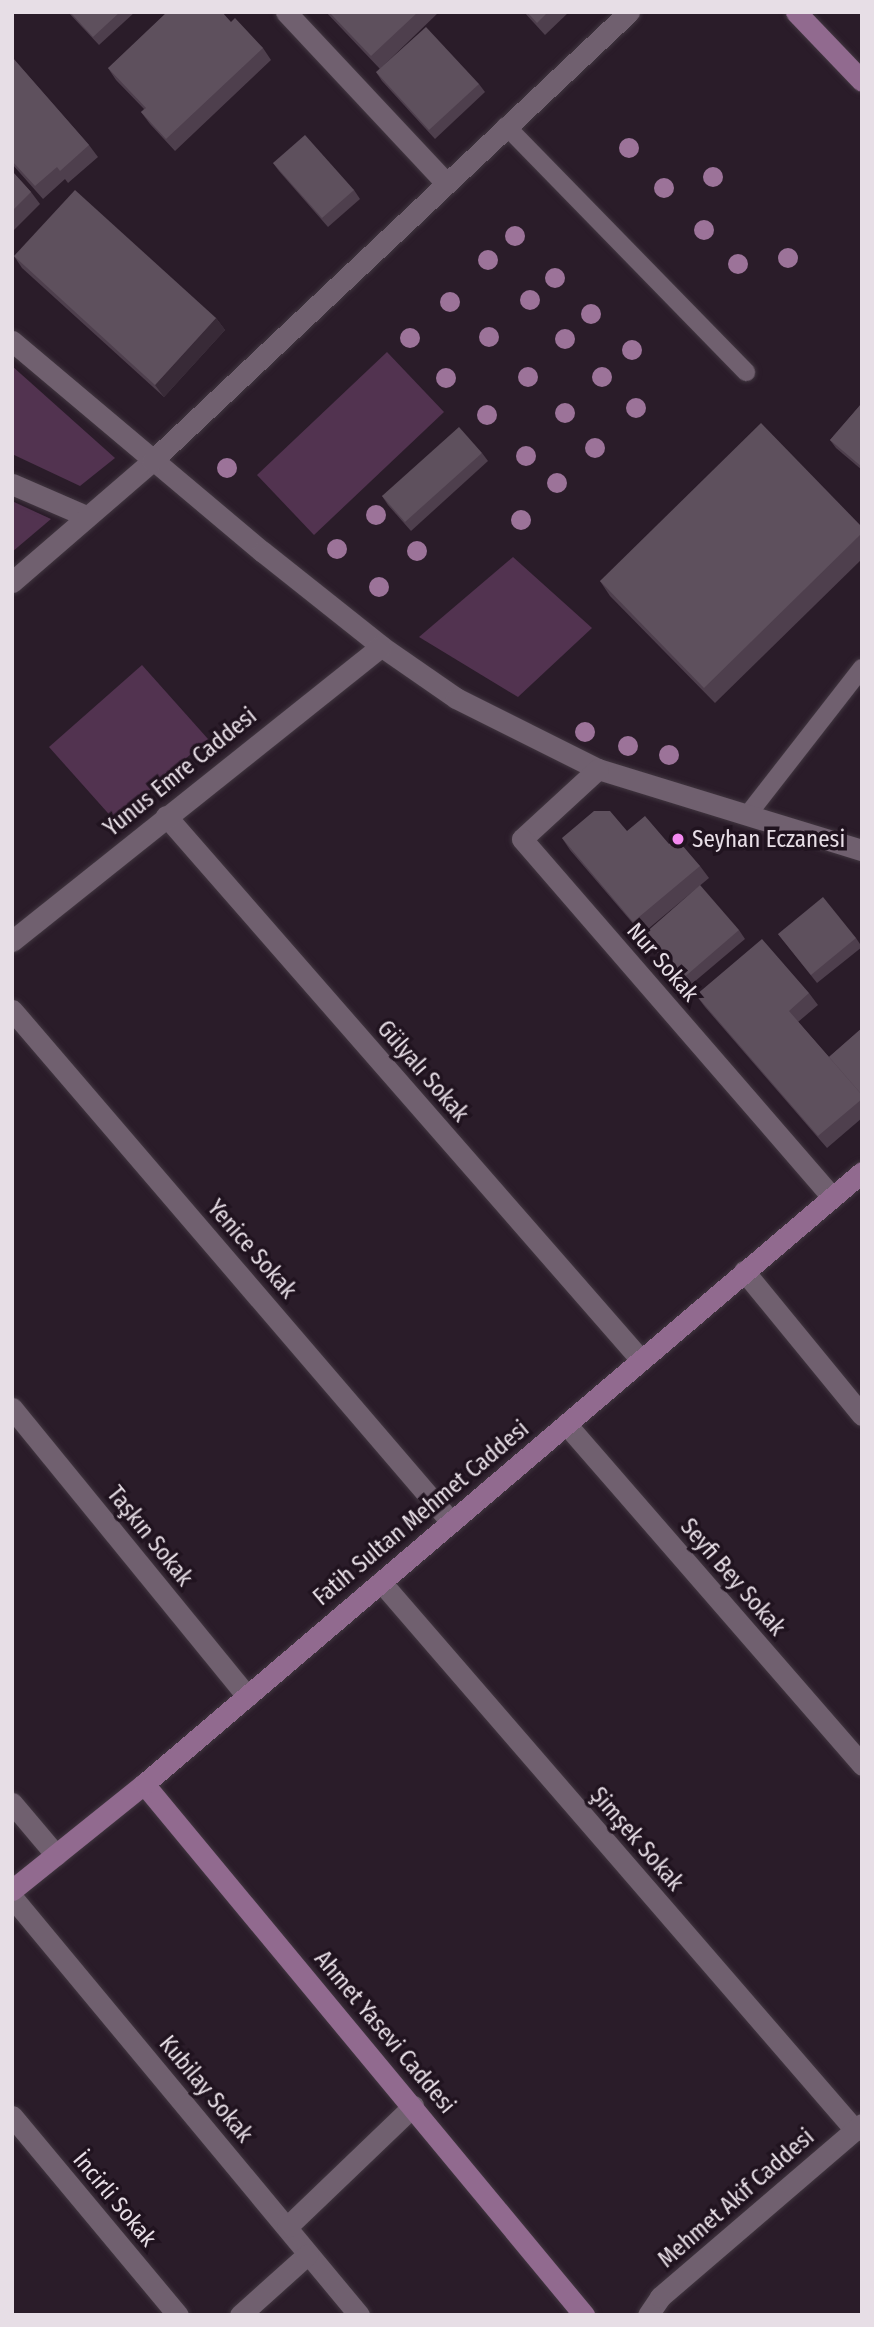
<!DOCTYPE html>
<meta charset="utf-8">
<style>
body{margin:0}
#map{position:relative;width:874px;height:2327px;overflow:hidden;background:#2a1c29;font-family:"Fira Sans Condensed",sans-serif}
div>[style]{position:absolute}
.green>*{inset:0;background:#523350}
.roads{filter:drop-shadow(0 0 2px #413640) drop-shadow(0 0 2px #413640)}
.lane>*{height:18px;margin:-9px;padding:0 9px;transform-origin:9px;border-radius:9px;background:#70606f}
.street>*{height:21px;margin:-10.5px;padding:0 10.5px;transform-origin:10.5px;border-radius:10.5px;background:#70606f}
.secondary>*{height:21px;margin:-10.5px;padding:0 10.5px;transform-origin:10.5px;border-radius:10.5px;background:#916a8f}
.trees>*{width:20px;height:20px;margin:-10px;border-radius:50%;background:#9c7399}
.wall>*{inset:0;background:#4e3f4d}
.shaded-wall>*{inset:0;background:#382a37}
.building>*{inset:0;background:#5e505d}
.dots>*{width:19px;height:19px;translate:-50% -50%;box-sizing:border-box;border:4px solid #20131f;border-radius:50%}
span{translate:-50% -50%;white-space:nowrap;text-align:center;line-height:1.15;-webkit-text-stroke:7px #20131f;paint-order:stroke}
.street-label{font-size:23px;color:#e7dee6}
.poi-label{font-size:23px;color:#e7dee6}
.left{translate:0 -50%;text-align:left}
.frame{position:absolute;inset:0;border:14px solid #e7dee6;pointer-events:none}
</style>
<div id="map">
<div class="green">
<div style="clip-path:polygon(387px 352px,444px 412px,314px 535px,257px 475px)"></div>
<div style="clip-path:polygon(12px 366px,115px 458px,80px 486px,12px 454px)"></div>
<div style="clip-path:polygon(12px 501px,51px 519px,12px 552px)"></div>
<div style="clip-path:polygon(513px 557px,592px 628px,518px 697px,419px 637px)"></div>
<div style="clip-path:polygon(142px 665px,208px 739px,115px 821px,49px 747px)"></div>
</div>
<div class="roads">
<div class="lane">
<div style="left:506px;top:126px;width:344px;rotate:45.7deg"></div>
<div style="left:749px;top:813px;width:184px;rotate:-52.1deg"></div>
</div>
<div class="street">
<div style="left:286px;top:12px;width:234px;rotate:46.9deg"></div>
<div style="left:12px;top:341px;width:328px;rotate:40.1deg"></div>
<div style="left:263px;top:552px;width:151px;rotate:38.5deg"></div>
<div style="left:381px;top:646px;width:91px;rotate:34.7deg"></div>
<div style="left:456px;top:698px;width:159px;rotate:26.6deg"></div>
<div style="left:598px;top:769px;width:276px;rotate:17.1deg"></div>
<div style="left:12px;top:484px;width:81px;rotate:23.4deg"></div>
<div style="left:12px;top:582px;width:185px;rotate:-40.8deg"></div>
<div style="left:152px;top:461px;width:655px;rotate:-43.27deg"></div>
<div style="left:598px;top:769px;width:103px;rotate:137.4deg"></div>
<div style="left:522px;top:839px;width:474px;rotate:49.1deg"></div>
<div style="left:166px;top:816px;width:722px;rotate:48.87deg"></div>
<div style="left:12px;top:941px;width:472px;rotate:-38.6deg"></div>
<div style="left:12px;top:1010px;width:674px;rotate:49.39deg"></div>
<div style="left:744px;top:1271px;width:186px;rotate:50.7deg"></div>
<div style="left:12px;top:1408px;width:372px;rotate:50.8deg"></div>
<div style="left:566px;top:1424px;width:452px;rotate:49deg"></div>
<div style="left:381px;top:1582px;width:725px;rotate:49.14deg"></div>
<div style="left:12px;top:1803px;width:68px;rotate:49.8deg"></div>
<div style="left:12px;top:1897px;width:543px;rotate:50.3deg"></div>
<div style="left:12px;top:2116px;width:259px;rotate:50.2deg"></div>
<div style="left:287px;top:2227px;width:175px;rotate:-43.8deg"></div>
<div style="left:240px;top:2315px;width:91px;rotate:-41.9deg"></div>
<div style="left:648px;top:2315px;width:22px;rotate:-56deg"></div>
<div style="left:660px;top:2297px;width:266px;rotate:-40.6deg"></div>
</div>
<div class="secondary">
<div style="left:796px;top:12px;width:95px;rotate:46.3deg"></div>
<div style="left:144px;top:1784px;width:690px;rotate:50.35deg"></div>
<div style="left:12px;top:1890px;width:169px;rotate:-38.8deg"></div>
<div style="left:144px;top:1784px;width:943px;rotate:-40.44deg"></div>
</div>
</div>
<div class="trees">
<div style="left:629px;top:148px"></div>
<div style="left:713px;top:177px"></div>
<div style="left:664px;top:188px"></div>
<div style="left:704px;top:230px"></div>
<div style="left:515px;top:236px"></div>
<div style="left:788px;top:258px"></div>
<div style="left:488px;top:260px"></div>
<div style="left:738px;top:264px"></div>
<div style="left:555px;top:278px"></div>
<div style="left:530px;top:300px"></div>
<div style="left:450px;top:302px"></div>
<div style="left:591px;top:314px"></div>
<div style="left:489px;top:337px"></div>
<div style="left:410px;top:338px"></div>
<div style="left:565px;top:339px"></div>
<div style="left:632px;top:350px"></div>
<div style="left:528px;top:377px"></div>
<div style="left:602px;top:377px"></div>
<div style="left:446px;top:378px"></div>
<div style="left:636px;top:408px"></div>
<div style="left:565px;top:413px"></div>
<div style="left:487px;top:415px"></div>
<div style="left:595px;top:448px"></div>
<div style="left:526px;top:456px"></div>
<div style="left:227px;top:468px"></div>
<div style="left:557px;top:483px"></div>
<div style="left:376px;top:515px"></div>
<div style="left:521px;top:520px"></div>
<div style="left:337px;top:549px"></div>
<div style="left:417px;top:551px"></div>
<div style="left:379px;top:587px"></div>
<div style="left:585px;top:732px"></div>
<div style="left:628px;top:746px"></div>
<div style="left:669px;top:755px"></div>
</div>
<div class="wall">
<div style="clip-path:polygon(68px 12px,135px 12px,99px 45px)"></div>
<div style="clip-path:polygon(326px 12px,439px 12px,380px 69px)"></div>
<div style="clip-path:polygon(524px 12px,569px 12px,545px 35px)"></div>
<div style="clip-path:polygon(231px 22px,263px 48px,271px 60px,175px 151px,150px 124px,141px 112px,144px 109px,116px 80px,108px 68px)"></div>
<div style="clip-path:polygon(12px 57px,89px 145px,98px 157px,68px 183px,65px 179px,43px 199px,12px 164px)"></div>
<div style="clip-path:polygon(376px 72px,479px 84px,485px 92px,435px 139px,382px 81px)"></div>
<div style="clip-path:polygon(273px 163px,354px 190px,360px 199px,328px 227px,279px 171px)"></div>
<div style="clip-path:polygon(12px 171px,31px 192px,40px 204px,12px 232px)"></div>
<div style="clip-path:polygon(14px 256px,216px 318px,225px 330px,164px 397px,22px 268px)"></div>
<div style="clip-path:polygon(862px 403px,862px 470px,836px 448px,830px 440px)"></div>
<div style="clip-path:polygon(482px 453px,488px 461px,411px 531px,388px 505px,382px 496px)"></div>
<div style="clip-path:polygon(862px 527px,862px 559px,715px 703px,610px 596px,600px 581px)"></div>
<div style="clip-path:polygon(627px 831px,669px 844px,700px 866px,709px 878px,642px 934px,570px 850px,562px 838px)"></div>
<div style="clip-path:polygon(739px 930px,745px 939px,687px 988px,649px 943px,643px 935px)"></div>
<div style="clip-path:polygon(778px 934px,856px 938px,862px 947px,817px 983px)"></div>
<div style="clip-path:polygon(809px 993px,818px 1005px,798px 1022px,829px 1057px,862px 1028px,862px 1118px,827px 1148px,705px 1007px,696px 995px)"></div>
</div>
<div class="shaded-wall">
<div style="clip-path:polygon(216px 318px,225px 330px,164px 397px,155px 385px)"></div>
</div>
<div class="building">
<div style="clip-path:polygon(70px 12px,120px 12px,93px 37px)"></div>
<div style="clip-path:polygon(167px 12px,222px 12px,231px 22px,235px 18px,263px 48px,166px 139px,141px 112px,146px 108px,108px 68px)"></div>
<div style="clip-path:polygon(329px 12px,418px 12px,371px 56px)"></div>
<div style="clip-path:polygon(527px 12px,548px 12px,537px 23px)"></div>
<div style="clip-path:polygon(426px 27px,479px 84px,429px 130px,376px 72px)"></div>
<div style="clip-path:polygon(12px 57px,89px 145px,60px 171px,57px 167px,35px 186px,12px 161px)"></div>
<div style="clip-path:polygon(305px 135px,354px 190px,322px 218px,273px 163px)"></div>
<div style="clip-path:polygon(12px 171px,31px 192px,12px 211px)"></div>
<div style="clip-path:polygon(75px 190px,216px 318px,155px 385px,14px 256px)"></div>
<div style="clip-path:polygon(862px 403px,862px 467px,830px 440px)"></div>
<div style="clip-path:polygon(761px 423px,862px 527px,862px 533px,704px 688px,600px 581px)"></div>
<div style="clip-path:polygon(459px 427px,482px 453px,405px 522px,382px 496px)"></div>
<div style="clip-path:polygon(594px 811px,610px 811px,627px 831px,645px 816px,669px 844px,676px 838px,700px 866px,633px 922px,562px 838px)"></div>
<div style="clip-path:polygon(700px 885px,739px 930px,681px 980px,643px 935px)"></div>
<div style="clip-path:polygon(823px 897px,856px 938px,811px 975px,778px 934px)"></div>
<div style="clip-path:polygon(762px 939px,809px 993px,789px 1011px,862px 1095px,862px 1099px,818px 1136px,696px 995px)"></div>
<div style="clip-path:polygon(862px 1028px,862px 1095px,829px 1057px)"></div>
</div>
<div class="dots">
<div style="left:678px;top:839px;background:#f489f0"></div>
</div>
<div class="street-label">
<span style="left:180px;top:772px;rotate:-39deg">Yunus Emre Caddesi</span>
<span style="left:663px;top:962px;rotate:49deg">Nur Sokak</span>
<span style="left:423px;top:1071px;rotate:49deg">Gülyalı Sokak</span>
<span style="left:252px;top:1249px;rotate:49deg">Yenice Sokak</span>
<span style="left:421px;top:1513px;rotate:-40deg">Fatih Sultan Mehmet Caddesi</span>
<span style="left:150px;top:1536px;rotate:51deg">Taşkın Sokak</span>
<span style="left:733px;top:1577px;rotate:49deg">Seyfi Bey Sokak</span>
<span style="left:637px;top:1839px;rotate:49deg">Şimşek Sokak</span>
<span style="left:385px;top:2032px;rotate:50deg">Ahmet Yasevi Caddesi</span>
<span style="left:206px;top:2089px;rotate:50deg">Kubilay Sokak</span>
<span style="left:736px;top:2198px;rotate:-41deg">Mehmet Akif Caddesi</span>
<span style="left:115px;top:2199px;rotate:50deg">İncirli Sokak</span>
</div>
<div class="poi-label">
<span class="left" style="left:692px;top:839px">Seyhan Eczanesi</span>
</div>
<div class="frame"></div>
</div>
